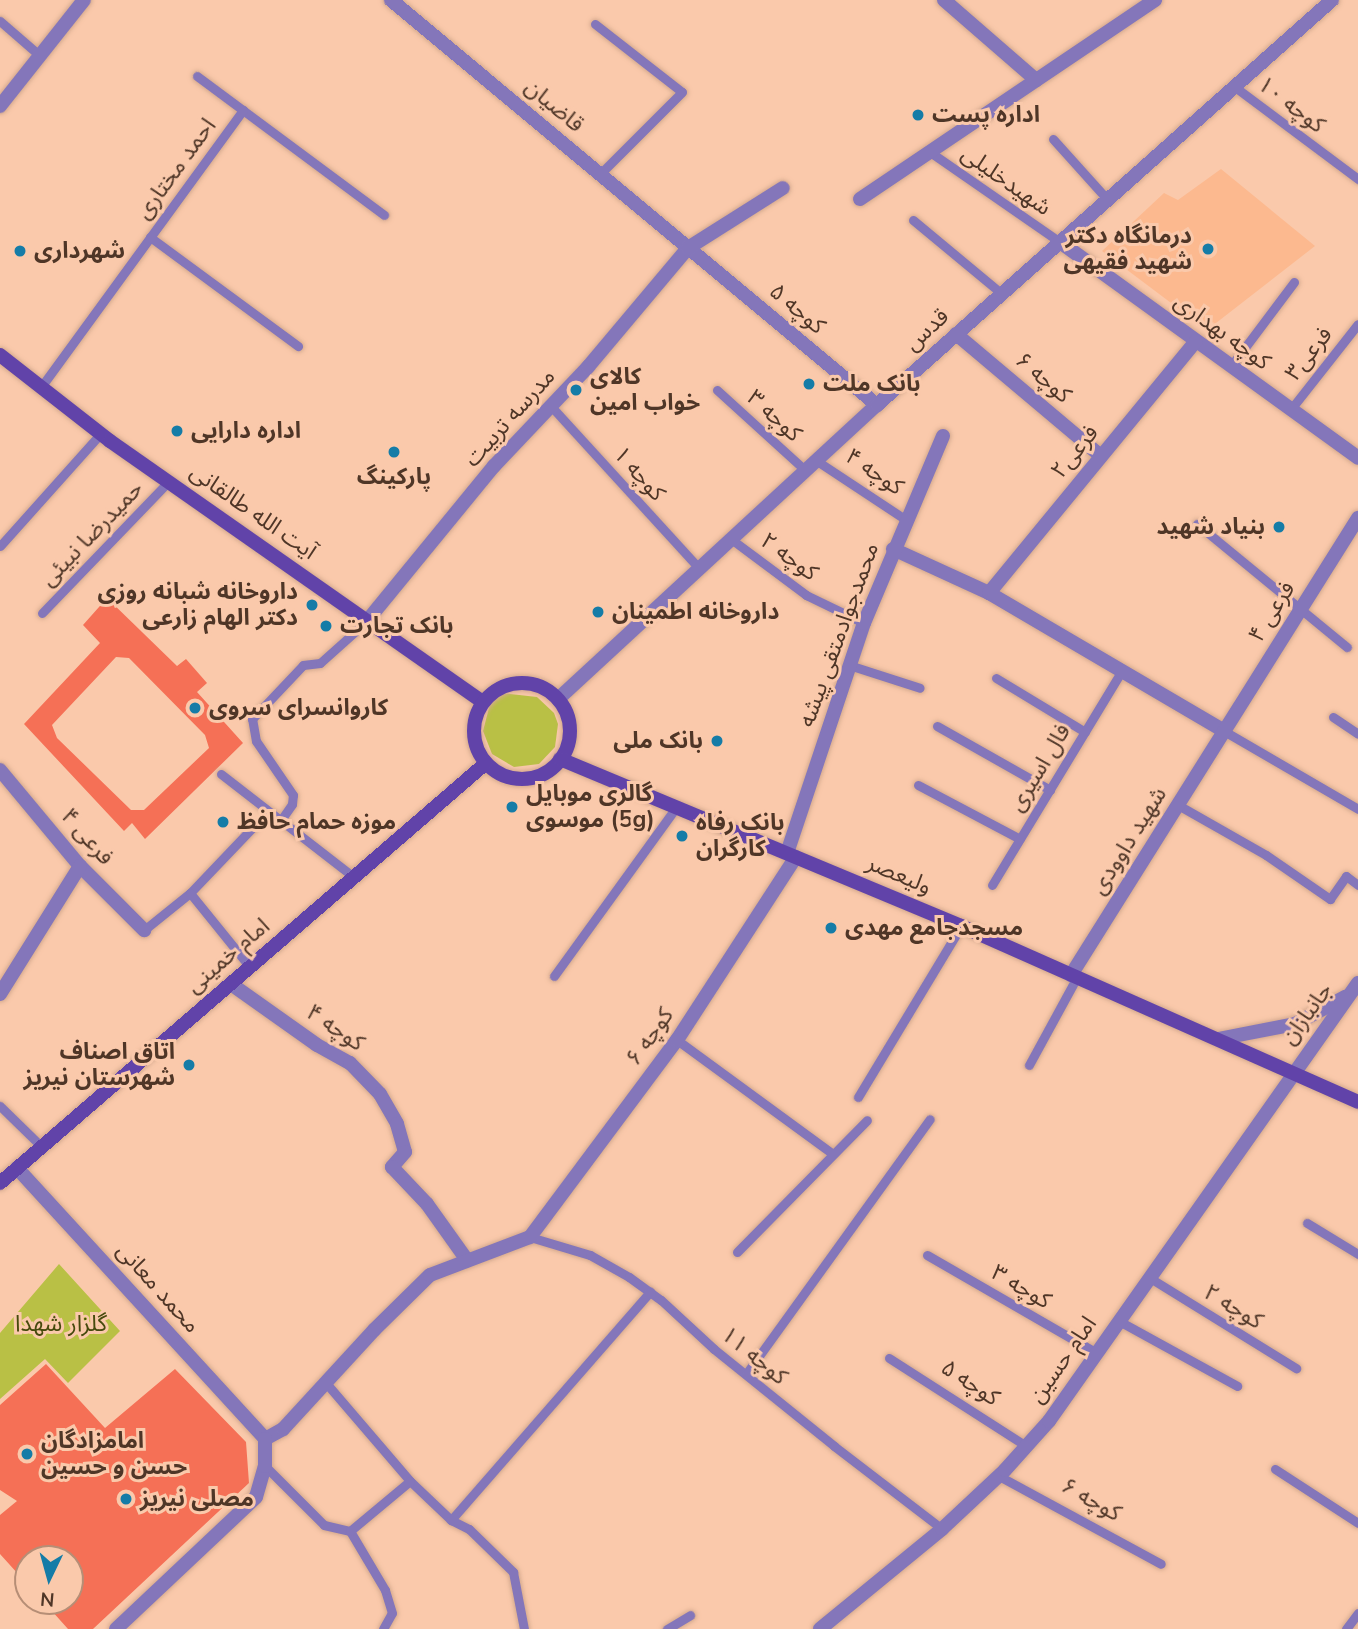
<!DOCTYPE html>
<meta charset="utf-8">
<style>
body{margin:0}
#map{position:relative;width:1358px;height:1629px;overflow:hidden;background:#fac9ab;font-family:"Nunito Sans","Noto Sans Arabic",sans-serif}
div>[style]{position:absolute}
.built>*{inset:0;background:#fcb98f}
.green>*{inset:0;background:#b9c045}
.building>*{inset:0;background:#f57056}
.roads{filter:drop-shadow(0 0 2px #d4a98e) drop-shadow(0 0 2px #d4a98e)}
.service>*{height:9px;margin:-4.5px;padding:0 4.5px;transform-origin:4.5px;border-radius:4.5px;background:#8476ba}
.minor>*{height:14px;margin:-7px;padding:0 7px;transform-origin:7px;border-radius:7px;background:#8476ba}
.tertiary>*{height:14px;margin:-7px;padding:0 7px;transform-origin:7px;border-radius:7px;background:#8476ba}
.secondary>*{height:14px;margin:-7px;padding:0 7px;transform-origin:7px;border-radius:7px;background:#6143a9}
.secondary>.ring{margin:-7px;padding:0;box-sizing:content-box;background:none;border:14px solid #6143a9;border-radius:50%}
.dots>*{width:19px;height:19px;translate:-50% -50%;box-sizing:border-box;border:4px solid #fac9ab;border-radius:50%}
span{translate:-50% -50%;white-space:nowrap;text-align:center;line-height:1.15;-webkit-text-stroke:6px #fac9ab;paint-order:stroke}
.street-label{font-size:23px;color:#4f3627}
.poi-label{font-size:23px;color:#4f3627;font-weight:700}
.left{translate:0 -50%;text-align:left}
.right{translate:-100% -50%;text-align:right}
.park-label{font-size:23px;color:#464a0c}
.north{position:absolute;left:14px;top:1545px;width:70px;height:70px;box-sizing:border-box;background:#fac9ab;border:2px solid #b68e76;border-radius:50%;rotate:185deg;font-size:19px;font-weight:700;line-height:28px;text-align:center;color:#4f3627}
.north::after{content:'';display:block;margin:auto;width:24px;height:32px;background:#157ca7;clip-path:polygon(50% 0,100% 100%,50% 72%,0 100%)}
</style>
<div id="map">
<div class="built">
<div style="clip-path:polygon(1221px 169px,1315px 246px,1207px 330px,1102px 251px,1164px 193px,1178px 200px)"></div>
</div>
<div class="green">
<div style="clip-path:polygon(493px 692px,537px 697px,554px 713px,558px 724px,555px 747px,539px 764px,514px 767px,492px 754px,483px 731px)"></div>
<div style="clip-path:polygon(59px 1264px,120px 1331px,68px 1383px,45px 1359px,0 1399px,0 1333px)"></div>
</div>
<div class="building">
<div style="clip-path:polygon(evenodd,107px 598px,177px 666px,186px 659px,207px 683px,197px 692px,243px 743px,145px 839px,132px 823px,124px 831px,24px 724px,100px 643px,83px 625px,107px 598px,116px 657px,129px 658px,205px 735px,209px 748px,144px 810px,131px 810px,57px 738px,52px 725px,116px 657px)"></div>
<div style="clip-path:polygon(46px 1364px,105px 1428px,175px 1369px,246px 1442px,249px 1483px,93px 1629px,68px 1629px,43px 1601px,70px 1601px,70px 1559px,28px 1559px,28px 1585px,0 1554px,0 1515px,17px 1501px,0 1490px,0 1405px)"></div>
</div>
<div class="roads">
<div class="service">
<div style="left:0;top:21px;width:50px;rotate:41deg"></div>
<div style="left:595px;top:24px;width:110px;rotate:38deg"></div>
<div style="left:682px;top:92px;width:116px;rotate:135deg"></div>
<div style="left:197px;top:76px;width:233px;rotate:36.6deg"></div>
<div style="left:1235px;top:87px;width:154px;rotate:36.8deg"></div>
<div style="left:1053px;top:139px;width:82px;rotate:48deg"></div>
<div style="left:930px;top:152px;width:158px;rotate:34.7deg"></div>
<div style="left:913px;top:220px;width:116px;rotate:39.7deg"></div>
<div style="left:150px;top:237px;width:184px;rotate:36.4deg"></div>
<div style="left:1231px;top:366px;width:105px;rotate:-53.1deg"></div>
<div style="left:41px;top:387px;width:343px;rotate:-53.9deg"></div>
<div style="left:717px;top:390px;width:120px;rotate:42.3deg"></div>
<div style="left:550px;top:405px;width:221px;rotate:47.6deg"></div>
<div style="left:1291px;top:409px;width:108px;rotate:-51.8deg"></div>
<div style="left:817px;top:461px;width:107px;rotate:33.5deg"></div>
<div style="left:1197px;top:524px;width:194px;rotate:39.4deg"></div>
<div style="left:731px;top:539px;width:94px;rotate:36.7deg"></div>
<div style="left:806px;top:595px;width:64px;rotate:25.8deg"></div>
<div style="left:0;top:546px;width:152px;rotate:-48.2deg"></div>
<div style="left:42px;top:613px;width:183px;rotate:-46.1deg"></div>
<div style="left:852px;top:666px;width:71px;rotate:17.9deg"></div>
<div style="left:996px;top:678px;width:104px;rotate:31.2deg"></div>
<div style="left:1333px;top:717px;width:30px;rotate:34deg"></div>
<div style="left:937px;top:726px;width:130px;rotate:29.5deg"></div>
<div style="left:1224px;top:731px;width:155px;rotate:30.2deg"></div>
<div style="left:221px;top:774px;width:168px;rotate:37.8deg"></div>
<div style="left:918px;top:785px;width:115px;rotate:27.9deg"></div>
<div style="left:1178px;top:805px;width:101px;rotate:29.6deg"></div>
<div style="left:1266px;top:855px;width:78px;rotate:34.5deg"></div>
<div style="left:1330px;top:899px;width:28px;rotate:-55deg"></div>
<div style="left:1346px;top:876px;width:15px;rotate:37deg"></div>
<div style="left:281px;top:820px;width:19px;rotate:-55deg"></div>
<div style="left:292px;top:804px;width:9px;rotate:-84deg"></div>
<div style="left:293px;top:795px;width:65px;rotate:-124.4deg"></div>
<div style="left:256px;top:741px;width:22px;rotate:-100deg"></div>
<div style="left:252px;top:719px;width:74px;rotate:-46.6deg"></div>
<div style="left:303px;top:665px;width:17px;rotate:-7deg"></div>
<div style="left:320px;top:663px;width:63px;rotate:-41.8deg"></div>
<div style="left:992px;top:885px;width:251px;rotate:-58.8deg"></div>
<div style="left:190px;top:893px;width:91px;rotate:-46.3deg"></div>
<div style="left:144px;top:930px;width:59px;rotate:-38.8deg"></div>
<div style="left:190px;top:893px;width:95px;rotate:51deg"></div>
<div style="left:554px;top:976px;width:210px;rotate:-54.1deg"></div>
<div style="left:677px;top:1040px;width:193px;rotate:36.2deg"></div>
<div style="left:1029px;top:1065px;width:100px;rotate:-61.4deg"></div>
<div style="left:858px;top:1097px;width:200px;rotate:-58.9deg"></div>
<div style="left:0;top:1106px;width:59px;rotate:44.3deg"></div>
<div style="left:1307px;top:1223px;width:60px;rotate:31.3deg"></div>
<div style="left:530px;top:1237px;width:63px;rotate:16.7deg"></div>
<div style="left:590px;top:1255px;width:45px;rotate:29.4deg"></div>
<div style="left:629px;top:1277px;width:39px;rotate:36deg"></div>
<div style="left:661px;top:1300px;width:72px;rotate:42.8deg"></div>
<div style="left:714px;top:1349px;width:154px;rotate:38.9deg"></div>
<div style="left:834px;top:1446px;width:136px;rotate:37.5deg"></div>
<div style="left:737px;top:1252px;width:185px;rotate:-45.4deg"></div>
<div style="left:927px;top:1255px;width:196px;rotate:30deg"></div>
<div style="left:1150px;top:1278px;width:172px;rotate:31.7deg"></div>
<div style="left:1119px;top:1321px;width:135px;rotate:28.8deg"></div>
<div style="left:889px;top:1358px;width:163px;rotate:32.7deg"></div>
<div style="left:746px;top:1374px;width:314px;rotate:-54.2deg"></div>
<div style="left:326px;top:1383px;width:129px;rotate:49.4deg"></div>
<div style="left:410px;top:1481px;width:57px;rotate:43.6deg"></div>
<div style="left:451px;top:1520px;width:20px;rotate:27deg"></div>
<div style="left:469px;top:1529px;width:62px;rotate:44.3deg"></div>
<div style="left:513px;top:1572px;width:58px;rotate:79.1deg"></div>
<div style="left:265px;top:1466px;width:83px;rotate:45deg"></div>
<div style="left:324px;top:1525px;width:27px;rotate:13deg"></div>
<div style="left:1275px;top:1469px;width:99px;rotate:33deg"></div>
<div style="left:999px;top:1476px;width:184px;rotate:28.5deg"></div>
<div style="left:451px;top:1520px;width:303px;rotate:-48.9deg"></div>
<div style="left:383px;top:1629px;width:18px;rotate:-61deg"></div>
<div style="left:392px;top:1613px;width:24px;rotate:-107deg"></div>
<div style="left:385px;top:1590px;width:69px;rotate:-120.7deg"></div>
<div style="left:350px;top:1531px;width:78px;rotate:-39.8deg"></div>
<div style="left:667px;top:1629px;width:27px;rotate:-31deg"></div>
<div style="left:1346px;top:1629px;width:20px;rotate:-53deg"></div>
</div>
<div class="minor">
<div style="left:391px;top:0;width:633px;rotate:39.81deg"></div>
<div style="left:944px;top:0;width:122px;rotate:41deg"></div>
<div style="left:0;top:106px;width:135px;rotate:-51.6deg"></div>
<div style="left:860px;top:199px;width:356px;rotate:-34deg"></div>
<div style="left:1060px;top:242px;width:368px;rotate:35.9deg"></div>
<div style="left:956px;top:334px;width:189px;rotate:40.1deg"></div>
<div style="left:893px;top:549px;width:106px;rotate:24.6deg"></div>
<div style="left:989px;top:593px;width:273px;rotate:30.4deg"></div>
<div style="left:989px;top:593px;width:326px;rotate:-50.6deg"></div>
<div style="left:367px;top:621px;width:200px;rotate:-50.7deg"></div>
<div style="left:494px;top:466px;width:137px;rotate:-46.5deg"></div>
<div style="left:588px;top:367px;width:155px;rotate:-50deg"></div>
<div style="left:688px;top:248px;width:112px;rotate:-32.3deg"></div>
<div style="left:0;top:770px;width:125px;rotate:50.2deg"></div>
<div style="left:80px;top:866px;width:91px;rotate:45deg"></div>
<div style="left:787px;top:853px;width:243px;rotate:-71.5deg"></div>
<div style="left:864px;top:623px;width:203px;rotate:-67.1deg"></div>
<div style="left:1071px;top:975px;width:540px;rotate:-57.87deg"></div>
<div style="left:231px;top:984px;width:105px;rotate:35.3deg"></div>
<div style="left:317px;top:1045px;width:38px;rotate:29deg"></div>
<div style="left:350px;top:1063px;width:43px;rotate:45.9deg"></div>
<div style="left:380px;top:1094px;width:34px;rotate:60deg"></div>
<div style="left:397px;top:1124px;width:29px;rotate:74deg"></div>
<div style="left:405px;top:1152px;width:20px;rotate:131deg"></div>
<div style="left:392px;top:1167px;width:51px;rotate:46.6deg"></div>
<div style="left:427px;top:1204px;width:69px;rotate:54.5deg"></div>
<div style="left:0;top:994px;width:151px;rotate:-58deg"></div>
<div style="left:17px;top:1168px;width:367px;rotate:47.5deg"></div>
<div style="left:265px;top:1439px;width:21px;rotate:-29deg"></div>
<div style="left:283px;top:1429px;width:134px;rotate:-47.4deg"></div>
<div style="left:374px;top:1330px;width:78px;rotate:-44.5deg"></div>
<div style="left:430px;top:1275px;width:107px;rotate:-20.8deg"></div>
<div style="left:530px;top:1237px;width:246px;rotate:-53.3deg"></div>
<div style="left:677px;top:1040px;width:218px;rotate:-57deg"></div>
<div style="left:116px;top:1629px;width:192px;rotate:-43.3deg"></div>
<div style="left:256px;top:1497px;width:32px;rotate:-74deg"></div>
<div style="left:265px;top:1466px;width:27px;rotate:-90deg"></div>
</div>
<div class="tertiary">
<div style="left:558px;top:699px;width:434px;rotate:-42.7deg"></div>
<div style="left:877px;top:405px;width:609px;rotate:-41.67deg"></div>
<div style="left:1218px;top:1039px;width:78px;rotate:-11deg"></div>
<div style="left:1295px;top:1024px;width:57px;rotate:-28.4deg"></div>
<div style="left:820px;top:1629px;width:158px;rotate:-39.3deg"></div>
<div style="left:942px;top:1529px;width:86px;rotate:-43.1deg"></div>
<div style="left:1005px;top:1470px;width:66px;rotate:-48.1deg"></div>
<div style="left:1049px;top:1421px;width:536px;rotate:-54.8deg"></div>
</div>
<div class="secondary">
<div style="left:0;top:355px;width:140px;rotate:38deg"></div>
<div style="left:110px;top:441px;width:455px;rotate:35deg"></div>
<div class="ring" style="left:474px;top:683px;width:82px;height:82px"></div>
<div style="left:560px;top:759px;width:434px;rotate:22.6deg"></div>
<div style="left:961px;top:926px;width:434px;rotate:23.9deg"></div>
<div style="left:0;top:1183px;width:642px;rotate:-40.83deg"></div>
</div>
</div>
<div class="dots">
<div style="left:918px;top:115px;background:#157ca7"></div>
<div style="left:1208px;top:249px;background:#157ca7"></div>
<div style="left:20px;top:251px;background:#157ca7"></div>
<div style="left:809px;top:384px;background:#157ca7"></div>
<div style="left:576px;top:390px;background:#157ca7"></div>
<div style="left:177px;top:431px;background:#157ca7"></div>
<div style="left:394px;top:452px;background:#157ca7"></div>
<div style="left:1279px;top:527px;background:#157ca7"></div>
<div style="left:312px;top:605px;background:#157ca7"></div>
<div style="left:598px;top:612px;background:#157ca7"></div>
<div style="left:326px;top:626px;background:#157ca7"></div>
<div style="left:195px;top:708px;background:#157ca7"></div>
<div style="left:717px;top:741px;background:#157ca7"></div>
<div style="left:512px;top:807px;background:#157ca7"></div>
<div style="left:223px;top:822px;background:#157ca7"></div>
<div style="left:682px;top:836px;background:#157ca7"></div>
<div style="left:831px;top:928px;background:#157ca7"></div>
<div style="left:189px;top:1065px;background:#157ca7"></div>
<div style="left:27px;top:1454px;background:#157ca7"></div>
<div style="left:126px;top:1499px;background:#157ca7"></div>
</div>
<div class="street-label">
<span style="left:1291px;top:105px;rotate:37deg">کوچه ۱۰</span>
<span style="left:554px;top:106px;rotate:40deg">قاضیان</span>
<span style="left:176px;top:169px;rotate:-54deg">احمد مختاری</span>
<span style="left:1006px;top:181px;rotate:35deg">شهیدخلیلی</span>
<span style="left:797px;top:309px;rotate:40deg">کوچه ۵</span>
<span style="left:927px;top:330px;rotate:-42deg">قدس</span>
<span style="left:1222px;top:332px;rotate:36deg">کوچه بهداری</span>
<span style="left:1309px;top:354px;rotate:-52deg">فرعی۳</span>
<span style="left:1043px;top:378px;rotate:40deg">کوچه ۶</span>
<span style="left:774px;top:416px;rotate:42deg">کوچه ۳</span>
<span style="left:510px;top:418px;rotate:-48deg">مدرسه تربیت</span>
<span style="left:1075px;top:452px;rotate:-51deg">فرعی۲</span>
<span style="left:874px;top:472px;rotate:34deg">کوچه ۴</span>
<span style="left:639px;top:474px;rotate:48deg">کوچه ۱</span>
<span style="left:253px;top:512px;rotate:35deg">آیت الله طالقانی</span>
<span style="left:92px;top:534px;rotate:-46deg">حمیدرضا نبیئی</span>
<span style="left:789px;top:557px;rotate:36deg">کوچه ۲</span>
<span style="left:1272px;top:612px;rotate:-58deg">فرعی ۴</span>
<span style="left:839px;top:635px;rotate:-70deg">محمدجوادمتقی پیشه</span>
<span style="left:1040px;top:768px;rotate:-59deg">فال اسیری</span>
<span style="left:87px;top:837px;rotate:49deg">فرعی ۴</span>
<span style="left:1129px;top:841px;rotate:-58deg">شهید داوودی</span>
<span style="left:899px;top:875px;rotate:23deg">ولیعصر</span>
<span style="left:228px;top:956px;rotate:-41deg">امام خمینی</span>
<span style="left:1307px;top:1014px;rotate:-54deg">جانبازان</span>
<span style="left:335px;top:1028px;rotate:34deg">کوچه ۴</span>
<span style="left:650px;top:1037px;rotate:-55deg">۶ کوچه</span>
<span style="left:1021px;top:1287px;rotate:30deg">کوچه ۳</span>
<span style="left:158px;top:1288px;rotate:48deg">محمد معانی</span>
<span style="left:1233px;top:1307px;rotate:31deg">کوچه ۲</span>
<span style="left:754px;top:1356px;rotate:39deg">کوچه ۱۱</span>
<span style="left:1063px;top:1360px;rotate:-55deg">امام حسین</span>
<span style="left:970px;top:1383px;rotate:33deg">کوچه ۵</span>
<span style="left:1091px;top:1500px;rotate:29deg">کوچه ۶</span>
</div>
<div class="poi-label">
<span class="left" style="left:932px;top:115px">اداره پست</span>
<span class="right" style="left:1192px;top:249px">درمانگاه دکتر<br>شهید فقیهی</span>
<span class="left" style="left:34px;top:251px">شهرداری</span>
<span class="left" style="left:590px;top:390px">کالای<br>خواب امین</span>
<span class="left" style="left:823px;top:384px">بانک ملت</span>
<span class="left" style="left:191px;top:431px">اداره دارایی</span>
<span style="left:394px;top:477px">پارکینگ</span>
<span class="right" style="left:1265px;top:527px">بنیاد شهید</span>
<span class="right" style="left:298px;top:605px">داروخانه شبانه روزی<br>دکتر الهام زارعی</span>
<span class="left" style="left:612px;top:612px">داروخانه اطمینان</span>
<span class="left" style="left:340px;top:626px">بانک تجارت</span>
<span class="left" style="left:209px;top:708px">کاروانسرای سروی</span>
<span class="right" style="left:703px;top:741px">بانک ملی</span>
<span class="left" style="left:526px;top:807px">گالری موبایل<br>موسوی (5g)</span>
<span class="left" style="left:237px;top:822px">موزه حمام حافظ</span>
<span class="left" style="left:696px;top:836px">بانک رفاه<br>کارگران</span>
<span class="left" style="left:845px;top:928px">مسجدجامع مهدی</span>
<span class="right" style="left:175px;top:1065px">اتاق اصناف<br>شهرستان نیریز</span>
<span class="left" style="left:41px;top:1454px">امامزادگان<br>حسن و حسین</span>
<span class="left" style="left:140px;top:1499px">مصلی نیریز</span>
</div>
<div class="park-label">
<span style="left:61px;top:1324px">گلزار شهدا</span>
</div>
<div class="north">N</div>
</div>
